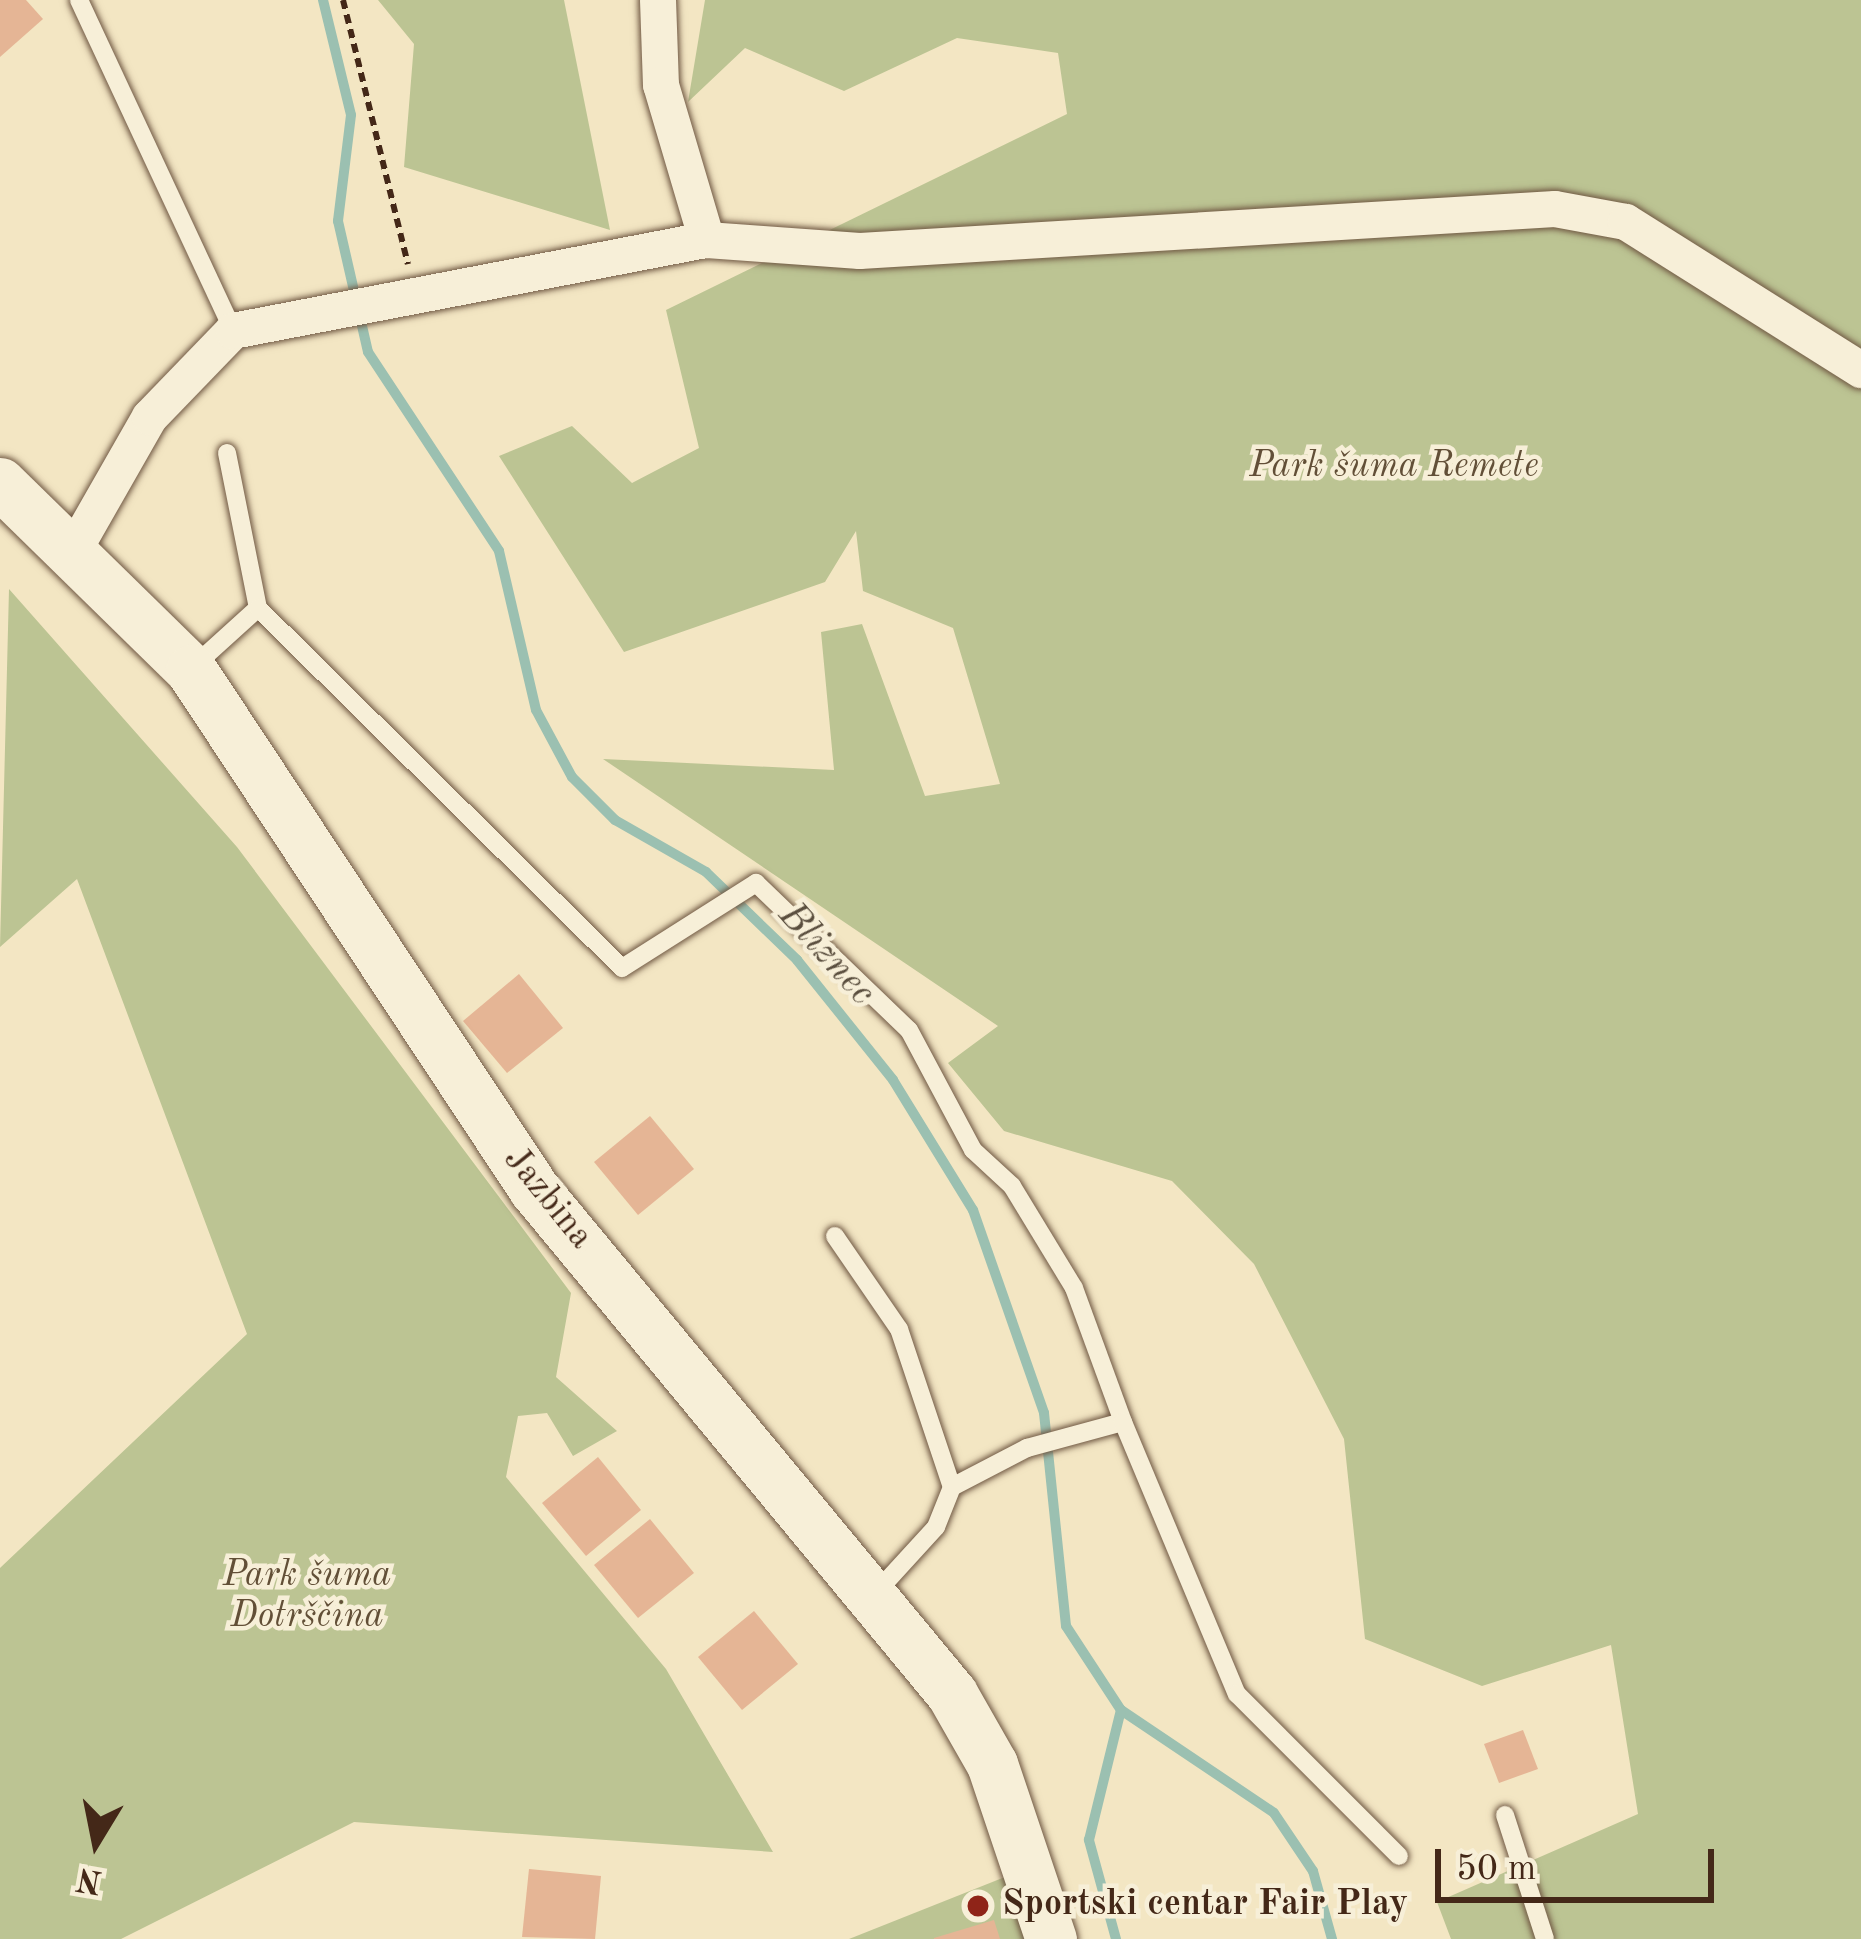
<!DOCTYPE html>
<meta charset="utf-8">
<style>
body{margin:0}
#map{position:relative;width:1861px;height:1939px;overflow:hidden;background:#f3e6c3;font-family:"Old Standard TT",serif}
div>[style]{position:absolute}
.green>*{inset:0;background:#bcc493}
.stream>*{height:10px;margin:-5px;padding:0 5px;transform-origin:5px;border-radius:5px;background:#9bc0b1}
.building>*{inset:0;background:#e5b595}
.path>*{height:6px;margin-top:-3px;transform-origin:0;background:repeating-linear-gradient(90deg,#442818 0 9px,transparent 0 15px)}
.roads{filter:drop-shadow(0 0 3px #705843) drop-shadow(0 0 3px #705843)}
.lane>*{height:18px;margin:-9px;padding:0 9px;transform-origin:9px;border-radius:9px;background:#f7efd8}
.street>*{height:36px;margin:-18px;padding:0 18px;transform-origin:18px;border-radius:18px;background:#f7efd8}
.secondary>*{height:51px;margin:-25.5px;padding:0 25.5px;transform-origin:25.5px;border-radius:25.5px;background:#f7efd8}
.dots>*{width:33px;height:33px;translate:-50% -50%;box-sizing:border-box;border:6px solid #f7efd8;border-radius:50%}
span{translate:-50% -50%;white-space:nowrap;text-align:center;line-height:1.15;-webkit-text-stroke:9px #f7efd8;paint-order:stroke}
.park-label{font-size:36px;color:#624f37;font-style:italic}
.street-label{font-size:36px;color:#442818}
.poi-label{font-size:36px;color:#442818;font-weight:700}
.left{translate:0 -50%;text-align:left}
.water-label{font-size:39px;color:#5a4e3e;font-style:italic}
.north{position:absolute;left:36px;top:1783px;width:120px;height:120px;-webkit-text-stroke:9px #f7efd8;paint-order:stroke;rotate:190deg;font-size:33px;font-weight:700;line-height:48px;text-align:center;color:#442818}
.north::after{content:'';display:block;margin:auto;width:42px;height:54px;background:#442818;clip-path:polygon(50% 0,100% 100%,50% 72%,0 100%)}
.scale{position:absolute;left:1435px;top:1849px;width:279px;height:54px;box-sizing:border-box;border:6px solid #442818;border-top:0;padding-left:15px;font-size:36px;line-height:42px;white-space:nowrap;color:#442818;-webkit-text-stroke:9px #f7efd8;paint-order:stroke}
</style>
<div id="map">
<div class="green">
<div style="clip-path:polygon(378px 0,564px 0,610px 230px,404px 167px,414px 44px)"></div>
<div style="clip-path:polygon(705px 0,1861px 0,1861px 1939px,1451px 1939px,1437px 1902px,1638px 1814px,1611px 1645px,1482px 1686px,1365px 1639px,1344px 1439px,1254px 1264px,1172px 1181px,1004px 1131px,948px 1063px,998px 1026px,603px 759px,834px 770px,821px 632px,862px 624px,925px 796px,1000px 784px,953px 628px,863px 591px,856px 531px,825px 582px,624px 652px,499px 456px,572px 426px,632px 483px,699px 448px,666px 310px,1067px 114px,1058px 53px,957px 38px,844px 91px,745px 48px,688px 102px)"></div>
<div style="clip-path:polygon(9px 589px,237px 847px,571px 1293px,556px 1377px,617px 1431px,573px 1456px,547px 1413px,518px 1416px,506px 1477px,666px 1669px,773px 1852px,354px 1822px,121px 1939px,0 1939px,0 1568px,247px 1334px,77px 879px,0 947px)"></div>
<div style="clip-path:polygon(1015px 1873px,1034px 1939px,849px 1939px)"></div>
</div>
<div class="stream">
<div style="left:323px;top:0;width:118px;rotate:76.3deg"></div>
<div style="left:351px;top:115px;width:107px;rotate:97deg"></div>
<div style="left:338px;top:221px;width:134px;rotate:77.1deg"></div>
<div style="left:368px;top:352px;width:238px;rotate:56.6deg"></div>
<div style="left:499px;top:551px;width:163px;rotate:76.9deg"></div>
<div style="left:536px;top:710px;width:76px;rotate:61.8deg"></div>
<div style="left:572px;top:777px;width:61px;rotate:45deg"></div>
<div style="left:615px;top:820px;width:105px;rotate:29.7deg"></div>
<div style="left:706px;top:872px;width:127px;rotate:44deg"></div>
<div style="left:797px;top:960px;width:154px;rotate:51.3deg"></div>
<div style="left:893px;top:1080px;width:153px;rotate:58.4deg"></div>
<div style="left:973px;top:1210px;width:215px;rotate:70.7deg"></div>
<div style="left:1044px;top:1413px;width:214px;rotate:84.1deg"></div>
<div style="left:1066px;top:1626px;width:100px;rotate:56.8deg"></div>
<div style="left:1121px;top:1710px;width:184px;rotate:33.9deg"></div>
<div style="left:1274px;top:1813px;width:70px;rotate:56.1deg"></div>
<div style="left:1313px;top:1871px;width:71px;rotate:74.4deg"></div>
<div style="left:1116px;top:1939px;width:103px;rotate:-105.3deg"></div>
<div style="left:1089px;top:1840px;width:134px;rotate:-76.2deg"></div>
</div>
<div class="building">
<div style="clip-path:polygon(0 0,26px 0,43px 19px,0 57px)"></div>
<div style="clip-path:polygon(519px 974px,563px 1028px,507px 1073px,463px 1021px)"></div>
<div style="clip-path:polygon(650px 1116px,694px 1169px,638px 1215px,594px 1162px)"></div>
<div style="clip-path:polygon(598px 1457px,641px 1510px,586px 1556px,542px 1503px)"></div>
<div style="clip-path:polygon(650px 1519px,694px 1573px,638px 1618px,594px 1565px)"></div>
<div style="clip-path:polygon(754px 1611px,798px 1664px,742px 1710px,698px 1657px)"></div>
<div style="clip-path:polygon(1523px 1730px,1538px 1769px,1499px 1783px,1484px 1744px)"></div>
<div style="clip-path:polygon(529px 1869px,601px 1876px,595px 1939px,522px 1937px)"></div>
<div style="clip-path:polygon(994px 1920px,1000px 1939px,934px 1939px,934px 1938px)"></div>
</div>
<div class="path">
<div style="left:343px;top:0;width:272px;rotate:76.2deg"></div>
</div>
<div class="roads">
<div class="lane">
<div style="left:79px;top:0;width:365px;rotate:65deg"></div>
<div style="left:227px;top:453px;width:158px;rotate:78.7deg"></div>
<div style="left:194px;top:666px;width:86px;rotate:-42.2deg"></div>
<div style="left:258px;top:608px;width:512px;rotate:44.68deg"></div>
<div style="left:622px;top:968px;width:159px;rotate:-32.4deg"></div>
<div style="left:756px;top:883px;width:212px;rotate:43.9deg"></div>
<div style="left:909px;top:1030px;width:136px;rotate:61.9deg"></div>
<div style="left:973px;top:1150px;width:53px;rotate:42.7deg"></div>
<div style="left:1012px;top:1186px;width:119px;rotate:58.7deg"></div>
<div style="left:1074px;top:1288px;width:143px;rotate:69.9deg"></div>
<div style="left:835px;top:1236px;width:113px;rotate:55.5deg"></div>
<div style="left:899px;top:1329px;width:167px;rotate:71.5deg"></div>
<div style="left:952px;top:1487px;width:43px;rotate:111.8deg"></div>
<div style="left:936px;top:1527px;width:92px;rotate:132.4deg"></div>
<div style="left:952px;top:1487px;width:85px;rotate:-27.5deg"></div>
<div style="left:1027px;top:1448px;width:99px;rotate:-15.2deg"></div>
<div style="left:1123px;top:1422px;width:295px;rotate:67.3deg"></div>
<div style="left:1237px;top:1694px;width:229px;rotate:45deg"></div>
<div style="left:1505px;top:1815px;width:130px;rotate:72.1deg"></div>
</div>
<div class="street">
<div style="left:658px;top:0;width:85px;rotate:88deg"></div>
<div style="left:661px;top:85px;width:162px;rotate:73.5deg"></div>
<div style="left:74px;top:550px;width:153px;rotate:-60.3deg"></div>
<div style="left:150px;top:417px;width:120px;rotate:-46deg"></div>
<div style="left:233px;top:331px;width:483px;rotate:-10.9deg"></div>
<div style="left:707px;top:240px;width:153px;rotate:4.1deg"></div>
<div style="left:860px;top:251px;width:696px;rotate:-3.46deg"></div>
<div style="left:1555px;top:209px;width:72px;rotate:10.4deg"></div>
<div style="left:1626px;top:222px;width:278px;rotate:32.2deg"></div>
</div>
<div class="secondary">
<div style="left:0;top:483px;width:267px;rotate:44.4deg"></div>
<div style="left:191px;top:670px;width:622px;rotate:56.54deg"></div>
<div style="left:534px;top:1189px;width:656px;rotate:50.38deg"></div>
<div style="left:952px;top:1694px;width:81px;rotate:60.3deg"></div>
<div style="left:992px;top:1764px;width:185px;rotate:71.4deg"></div>
</div>
</div>
<div class="dots">
<div style="left:978px;top:1906px;background:#8f2418"></div>
</div>
<div class="park-label">
<span style="left:1394px;top:468px">Park šuma Remete</span>
<span style="left:307px;top:1597px">Park šuma<br>Dotrščina</span>
</div>
<div class="street-label">
<span style="left:547px;top:1199px;rotate:51deg">Jazbina</span>
</div>
<div class="poi-label">
<span class="left" style="left:1002px;top:1906px">Sportski centar Fair Play</span>
</div>
<div class="water-label">
<span style="left:826px;top:955px;rotate:48deg">Bliznec</span>
</div>
<div class="north">N</div>
<div class="scale">50 m</div>
</div>
